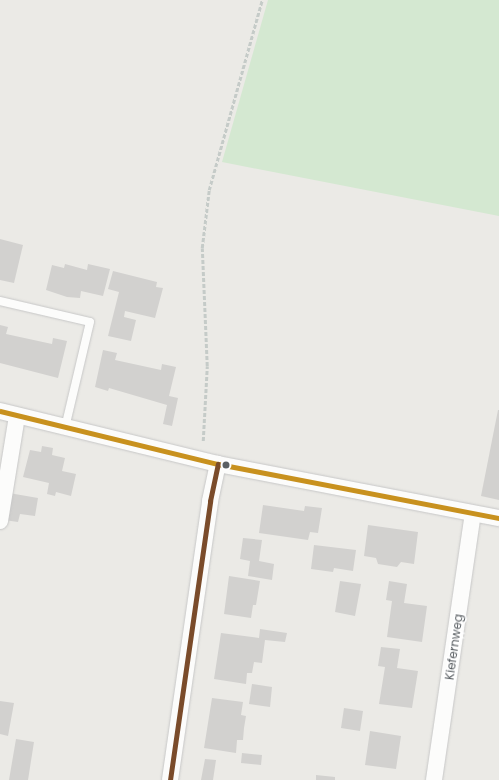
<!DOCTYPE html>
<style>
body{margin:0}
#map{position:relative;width:499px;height:780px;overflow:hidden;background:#ebeae6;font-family:Poppins,sans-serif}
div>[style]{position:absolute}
.green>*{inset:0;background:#d4e8d1}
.building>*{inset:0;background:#d2d1cf}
.path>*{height:2.5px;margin-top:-1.25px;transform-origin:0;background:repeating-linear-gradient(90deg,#c5cbc8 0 4px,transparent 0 6px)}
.roads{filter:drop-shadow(0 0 1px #c7c7c7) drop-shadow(0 0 1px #c7c7c7)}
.lane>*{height:8px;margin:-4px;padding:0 4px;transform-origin:4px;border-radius:4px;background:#fcfcfb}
.street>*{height:16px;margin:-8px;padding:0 8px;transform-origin:8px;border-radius:8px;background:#fcfcfb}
.bus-1>*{height:5px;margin:-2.5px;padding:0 2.5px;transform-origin:2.5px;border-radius:2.5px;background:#c8911e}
.bus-2>*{height:5px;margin:-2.5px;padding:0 2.5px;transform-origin:2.5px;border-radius:2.5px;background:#7a4b2a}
.dots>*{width:11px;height:11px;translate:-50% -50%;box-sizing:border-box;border:2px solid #fff;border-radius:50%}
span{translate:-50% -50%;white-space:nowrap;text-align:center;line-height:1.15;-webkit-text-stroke:3.5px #fff;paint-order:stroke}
.street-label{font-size:12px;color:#5b6064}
</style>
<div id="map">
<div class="green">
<div style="clip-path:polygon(268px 0,499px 0,499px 216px,222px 162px)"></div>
</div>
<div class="building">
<div style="clip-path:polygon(0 239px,23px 245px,14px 283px,0 280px)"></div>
<div style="clip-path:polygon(65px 264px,87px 270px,88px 264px,110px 269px,103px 296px,81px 291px,80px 298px,67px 297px,46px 290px,52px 265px,64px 268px)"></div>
<div style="clip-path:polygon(113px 271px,157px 282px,156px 287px,163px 288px,155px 318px,125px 311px,124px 317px,136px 320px,131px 341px,108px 336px,119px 292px,108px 289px)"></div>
<div style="clip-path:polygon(0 325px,8px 327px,6px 334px,52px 344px,53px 338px,67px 341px,58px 378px,0 363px)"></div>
<div style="clip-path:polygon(103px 350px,117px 353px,115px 360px,161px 370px,162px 364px,176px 367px,169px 396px,178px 398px,172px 426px,163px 424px,167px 405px,109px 388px,108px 391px,95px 387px)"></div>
<div style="clip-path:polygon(498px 410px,499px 410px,499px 500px,481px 496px)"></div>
<div style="clip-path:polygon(42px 446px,53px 448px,52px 455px,65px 458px,62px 471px,76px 474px,71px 496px,56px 492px,55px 496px,47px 494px,49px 483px,23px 477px,30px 450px,41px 452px)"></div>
<div style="clip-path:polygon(9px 493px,38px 498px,35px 516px,20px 514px,18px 522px,4px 520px)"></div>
<div style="clip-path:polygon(263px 505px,304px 511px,305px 506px,322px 508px,318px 533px,310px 532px,308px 540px,259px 533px)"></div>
<div style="clip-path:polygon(368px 525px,418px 532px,414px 564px,401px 562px,397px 567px,378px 564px,376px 558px,364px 556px)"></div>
<div style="clip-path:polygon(243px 538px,262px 540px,259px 561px,274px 564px,272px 580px,248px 576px,250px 561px,240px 559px)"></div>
<div style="clip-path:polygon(314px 545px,356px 550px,353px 571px,334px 568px,333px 572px,311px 569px)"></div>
<div style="clip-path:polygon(229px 576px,260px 581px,256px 605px,253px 605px,251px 618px,224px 614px)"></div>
<div style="clip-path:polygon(340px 581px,361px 584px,355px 616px,335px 612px)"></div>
<div style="clip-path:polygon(389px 581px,407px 584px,404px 603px,427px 606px,422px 642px,387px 637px,392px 601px,386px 600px)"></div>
<div style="clip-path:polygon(260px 629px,287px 633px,285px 642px,265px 640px,262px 663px,254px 662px,252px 673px,247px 673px,246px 684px,214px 679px,221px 633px,259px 638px)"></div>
<div style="clip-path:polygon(381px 647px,400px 649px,397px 668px,418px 671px,412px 708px,379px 704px,385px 667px,378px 666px)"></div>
<div style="clip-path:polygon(252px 684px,272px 687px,270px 707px,249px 704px)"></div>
<div style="clip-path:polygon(212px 698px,243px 702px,241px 715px,246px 716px,244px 728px,243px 740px,237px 740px,236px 753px,204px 748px)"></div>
<div style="clip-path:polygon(0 701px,14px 703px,8px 736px,0 734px)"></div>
<div style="clip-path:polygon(344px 708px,363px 711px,360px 731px,341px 728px)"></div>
<div style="clip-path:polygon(370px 731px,401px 736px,396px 769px,365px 765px)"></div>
<div style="clip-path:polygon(16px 739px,34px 742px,28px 780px,9px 780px)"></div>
<div style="clip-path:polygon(242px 753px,262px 755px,261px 765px,241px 763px)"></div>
<div style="clip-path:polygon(205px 759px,216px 760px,213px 780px,201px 780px)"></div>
<div style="clip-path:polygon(316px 775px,335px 777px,335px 780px,316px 780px)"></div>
</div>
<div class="path">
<div style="left:203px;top:441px;width:75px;rotate:-86.9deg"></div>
<div style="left:207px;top:366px;width:118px;rotate:-92.4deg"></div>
<div style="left:202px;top:248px;width:58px;rotate:-83.1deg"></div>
<div style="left:209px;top:190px;width:197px;rotate:-74.4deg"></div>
</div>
<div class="roads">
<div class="lane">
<div style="left:0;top:301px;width:92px;rotate:13.1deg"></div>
<div style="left:90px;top:322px;width:109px;rotate:103.3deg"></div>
</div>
<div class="street">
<div style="left:0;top:411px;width:224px;rotate:13.7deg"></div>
<div style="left:218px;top:464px;width:286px;rotate:10.9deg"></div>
<div style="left:0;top:521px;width:106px;rotate:-80.8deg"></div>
<div style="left:170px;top:780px;width:282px;rotate:-81.8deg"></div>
<div style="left:210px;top:501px;width:38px;rotate:-78deg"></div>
<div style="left:434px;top:780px;width:269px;rotate:-81.7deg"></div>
</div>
</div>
<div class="bus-1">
<div style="left:0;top:411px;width:224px;rotate:13.7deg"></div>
<div style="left:218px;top:464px;width:286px;rotate:10.9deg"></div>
</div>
<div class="bus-2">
<div style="left:170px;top:780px;width:282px;rotate:-81.8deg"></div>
<div style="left:210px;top:501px;width:38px;rotate:-78deg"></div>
</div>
<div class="dots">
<div style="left:226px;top:465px;background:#5b6064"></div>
</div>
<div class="street-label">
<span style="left:454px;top:647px;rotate:-82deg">Kiefernweg</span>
</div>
</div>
